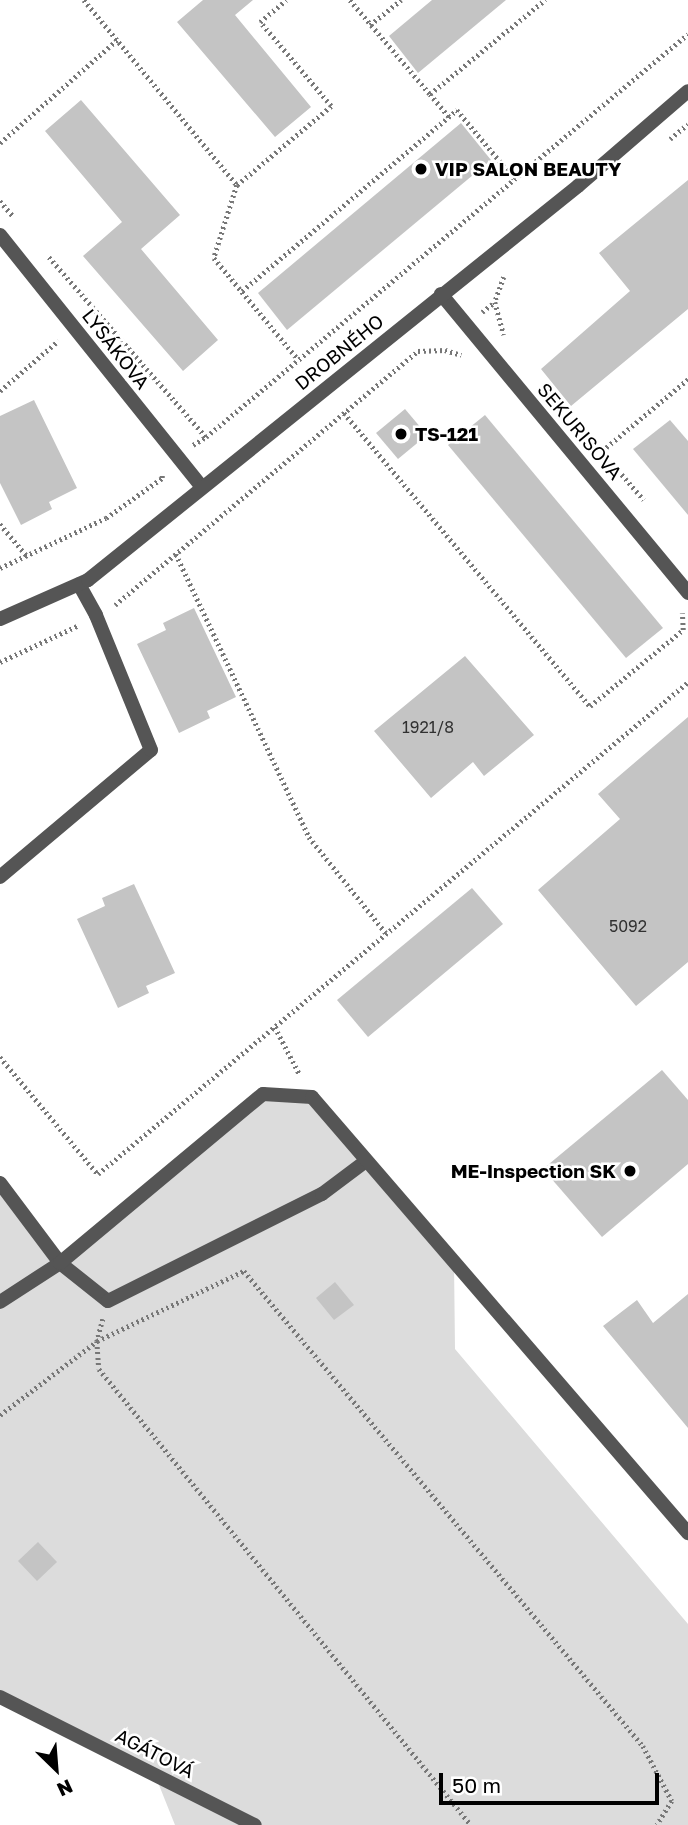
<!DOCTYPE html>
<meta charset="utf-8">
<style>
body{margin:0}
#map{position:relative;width:688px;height:1825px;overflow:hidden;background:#fff;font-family:"Golos Text",sans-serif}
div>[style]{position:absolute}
.green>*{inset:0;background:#dcdcdc}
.building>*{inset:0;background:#c4c4c4}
.path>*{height:4.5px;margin-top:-2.25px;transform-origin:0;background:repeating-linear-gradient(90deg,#777 0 2px,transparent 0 5.5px)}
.service>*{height:14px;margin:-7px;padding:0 7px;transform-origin:7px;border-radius:7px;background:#555}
.minor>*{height:14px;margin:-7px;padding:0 7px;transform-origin:7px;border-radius:7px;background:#555}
.dots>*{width:19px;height:19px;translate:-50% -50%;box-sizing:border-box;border:4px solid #fff;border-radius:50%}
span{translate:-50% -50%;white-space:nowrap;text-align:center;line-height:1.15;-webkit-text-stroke:5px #fff;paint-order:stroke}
.number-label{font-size:16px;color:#313131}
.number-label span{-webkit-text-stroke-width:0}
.poi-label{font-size:19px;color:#000;font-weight:700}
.left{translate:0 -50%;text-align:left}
.right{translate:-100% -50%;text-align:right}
.street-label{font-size:19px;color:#000}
.north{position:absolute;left:21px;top:1734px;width:70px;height:70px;-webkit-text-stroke:5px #fff;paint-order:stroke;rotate:155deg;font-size:19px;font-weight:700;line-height:28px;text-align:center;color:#000}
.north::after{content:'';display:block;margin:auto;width:24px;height:32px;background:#000;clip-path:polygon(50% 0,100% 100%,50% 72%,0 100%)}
.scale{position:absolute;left:439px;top:1773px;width:220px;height:32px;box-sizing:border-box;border:4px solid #000;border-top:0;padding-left:9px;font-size:21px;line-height:24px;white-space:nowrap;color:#000;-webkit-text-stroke:5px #fff;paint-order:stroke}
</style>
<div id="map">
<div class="green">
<div style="clip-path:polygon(263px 1094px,312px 1097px,454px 1262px,455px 1349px,688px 1624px,688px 1825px,175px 1825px,155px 1775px,0 1697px,0 1183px,60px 1263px)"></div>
</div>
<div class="building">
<div style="clip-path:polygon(203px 0,253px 0,235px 15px,311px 107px,275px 137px,177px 22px)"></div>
<div style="clip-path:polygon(432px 0,506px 0,418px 73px,389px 36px)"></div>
<div style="clip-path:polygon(81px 100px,180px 215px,141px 249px,218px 340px,183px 371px,83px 256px,122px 222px,45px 131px)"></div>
<div style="clip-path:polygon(461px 123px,491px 160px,287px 330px,258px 293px)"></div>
<div style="clip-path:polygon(688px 180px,688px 309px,571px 406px,541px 369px,630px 291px,599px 253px)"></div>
<div style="clip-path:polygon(34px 400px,77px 488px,49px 502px,52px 509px,21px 525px,0 483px,0 416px)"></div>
<div style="clip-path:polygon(405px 409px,427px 435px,398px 459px,376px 433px)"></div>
<div style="clip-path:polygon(485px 415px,663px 628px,626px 658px,448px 445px)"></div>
<div style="clip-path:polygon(670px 420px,688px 441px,688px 515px,633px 449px)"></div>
<div style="clip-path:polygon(194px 608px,236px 697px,207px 711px,210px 718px,179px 733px,137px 644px,166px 630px,163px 623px)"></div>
<div style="clip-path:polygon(465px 656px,534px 735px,484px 776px,473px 762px,431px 798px,374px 731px)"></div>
<div style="clip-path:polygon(688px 717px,688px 962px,636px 1006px,538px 890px,620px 819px,598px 794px)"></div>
<div style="clip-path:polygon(134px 884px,175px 973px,146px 986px,149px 993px,118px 1008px,77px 919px,105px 906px,102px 898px)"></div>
<div style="clip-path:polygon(472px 888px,503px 924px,368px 1037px,337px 1000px)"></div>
<div style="clip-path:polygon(662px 1070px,688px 1100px,688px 1164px,602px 1237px,543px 1169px)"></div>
<div style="clip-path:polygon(335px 1282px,354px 1305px,334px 1320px,316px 1298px)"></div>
<div style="clip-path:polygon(688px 1294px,688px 1428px,603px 1326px,637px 1300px,653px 1323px)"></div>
<div style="clip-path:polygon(38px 1542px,57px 1562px,37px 1581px,18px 1561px)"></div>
</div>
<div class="path">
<div style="left:84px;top:0;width:240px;rotate:50.4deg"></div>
<div style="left:237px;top:185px;width:77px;rotate:107.5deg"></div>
<div style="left:214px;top:258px;width:130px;rotate:50.3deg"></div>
<div style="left:350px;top:0;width:123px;rotate:49.6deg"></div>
<div style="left:430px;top:94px;width:149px;rotate:-39.3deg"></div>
<div style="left:370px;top:25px;width:40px;rotate:-39deg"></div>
<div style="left:430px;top:94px;width:30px;rotate:50deg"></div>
<div style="left:670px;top:139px;width:23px;rotate:-40deg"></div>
<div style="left:0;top:143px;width:156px;rotate:-41.4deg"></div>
<div style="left:237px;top:185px;width:123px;rotate:-40deg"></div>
<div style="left:331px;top:106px;width:110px;rotate:-130.2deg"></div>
<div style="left:260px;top:22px;width:34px;rotate:-40deg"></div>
<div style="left:0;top:201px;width:20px;rotate:49deg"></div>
<div style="left:49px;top:257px;width:239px;rotate:48.9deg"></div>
<div style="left:504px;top:277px;width:27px;rotate:110deg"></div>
<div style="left:495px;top:302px;width:34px;rotate:75deg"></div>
<div style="left:242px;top:291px;width:281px;rotate:-40.1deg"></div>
<div style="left:457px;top:110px;width:89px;rotate:50deg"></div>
<div style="left:482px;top:312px;width:16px;rotate:-38deg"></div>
<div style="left:0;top:391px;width:77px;rotate:-40.8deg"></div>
<div style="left:344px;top:413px;width:383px;rotate:50deg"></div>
<div style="left:590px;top:706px;width:120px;rotate:-39.3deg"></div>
<div style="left:683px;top:630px;width:17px;rotate:-93deg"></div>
<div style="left:193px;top:445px;width:15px;rotate:-32deg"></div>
<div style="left:206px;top:437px;width:628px;rotate:-39.9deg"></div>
<div style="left:602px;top:451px;width:112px;rotate:-39.9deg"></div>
<div style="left:611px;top:462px;width:50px;rotate:49deg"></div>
<div style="left:0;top:524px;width:42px;rotate:49.8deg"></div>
<div style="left:176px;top:554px;width:313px;rotate:64.8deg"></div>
<div style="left:309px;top:837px;width:123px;rotate:51.3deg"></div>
<div style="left:0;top:568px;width:117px;rotate:-25.3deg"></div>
<div style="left:106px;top:518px;width:69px;rotate:-35.5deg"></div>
<div style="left:162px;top:478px;width:5px;rotate:-90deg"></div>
<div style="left:115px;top:605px;width:395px;rotate:-40deg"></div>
<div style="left:418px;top:351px;width:27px;rotate:-2deg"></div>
<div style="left:445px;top:350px;width:17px;rotate:17deg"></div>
<div style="left:0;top:662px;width:85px;rotate:-25.1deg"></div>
<div style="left:275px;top:1027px;width:54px;rotate:62.5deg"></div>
<div style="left:0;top:1057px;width:153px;rotate:50.1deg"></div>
<div style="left:98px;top:1174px;width:768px;rotate:-39.82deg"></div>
<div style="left:103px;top:1319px;width:23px;rotate:105deg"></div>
<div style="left:97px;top:1341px;width:28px;rotate:86deg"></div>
<div style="left:99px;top:1369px;width:588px;rotate:50.79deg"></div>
<div style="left:0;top:1415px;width:122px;rotate:-37.3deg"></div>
<div style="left:97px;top:1341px;width:163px;rotate:-25.5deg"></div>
<div style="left:244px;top:1271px;width:620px;rotate:49.97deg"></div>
<div style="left:643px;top:1746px;width:62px;rotate:62.2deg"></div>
<div style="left:672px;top:1801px;width:28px;rotate:122deg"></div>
</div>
<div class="service">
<div style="left:0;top:877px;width:197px;rotate:-40.1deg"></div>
<div style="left:151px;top:750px;width:146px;rotate:-112.2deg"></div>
<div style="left:96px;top:615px;width:35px;rotate:-119deg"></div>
</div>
<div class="minor">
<div style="left:0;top:235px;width:323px;rotate:51.3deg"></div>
<div style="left:441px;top:294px;width:388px;rotate:50.4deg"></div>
<div style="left:0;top:619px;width:96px;rotate:-23.9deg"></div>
<div style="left:88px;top:580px;width:629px;rotate:-38.8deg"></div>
<div style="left:578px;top:186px;width:145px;rotate:-40.8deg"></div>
<div style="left:0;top:1183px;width:100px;rotate:53.1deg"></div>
<div style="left:60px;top:1263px;width:61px;rotate:38.4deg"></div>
<div style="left:108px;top:1301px;width:239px;rotate:-26.6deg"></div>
<div style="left:322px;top:1194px;width:55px;rotate:-36.9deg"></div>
<div style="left:0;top:1302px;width:72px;rotate:-33deg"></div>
<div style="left:60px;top:1263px;width:264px;rotate:-39.8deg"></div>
<div style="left:263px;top:1094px;width:49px;rotate:3.5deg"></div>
<div style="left:312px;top:1097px;width:576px;rotate:49.23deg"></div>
<div style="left:0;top:1697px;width:285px;rotate:26.7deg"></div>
</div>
<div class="dots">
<div style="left:421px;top:169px;background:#000"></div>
<div style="left:401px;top:434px;background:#000"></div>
<div style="left:630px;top:1171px;background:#000"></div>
</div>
<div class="number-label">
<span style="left:428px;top:727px">1921/8</span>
<span style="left:628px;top:926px">5092</span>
</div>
<div class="poi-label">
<span class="left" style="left:435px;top:169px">VIP SALON BEAUTY</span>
<span class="left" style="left:415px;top:434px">TS-121</span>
<span class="right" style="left:616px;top:1171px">ME-Inspection SK</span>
</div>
<div class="street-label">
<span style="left:116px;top:349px;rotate:52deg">LYSÁKOVA</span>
<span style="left:339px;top:352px;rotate:-39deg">DROBNÉHO</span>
<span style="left:580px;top:431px;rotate:50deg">SEKURISOVA</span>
<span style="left:155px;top:1753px;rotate:27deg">AGÁTOVÁ</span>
</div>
<div class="north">N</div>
<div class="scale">50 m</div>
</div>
